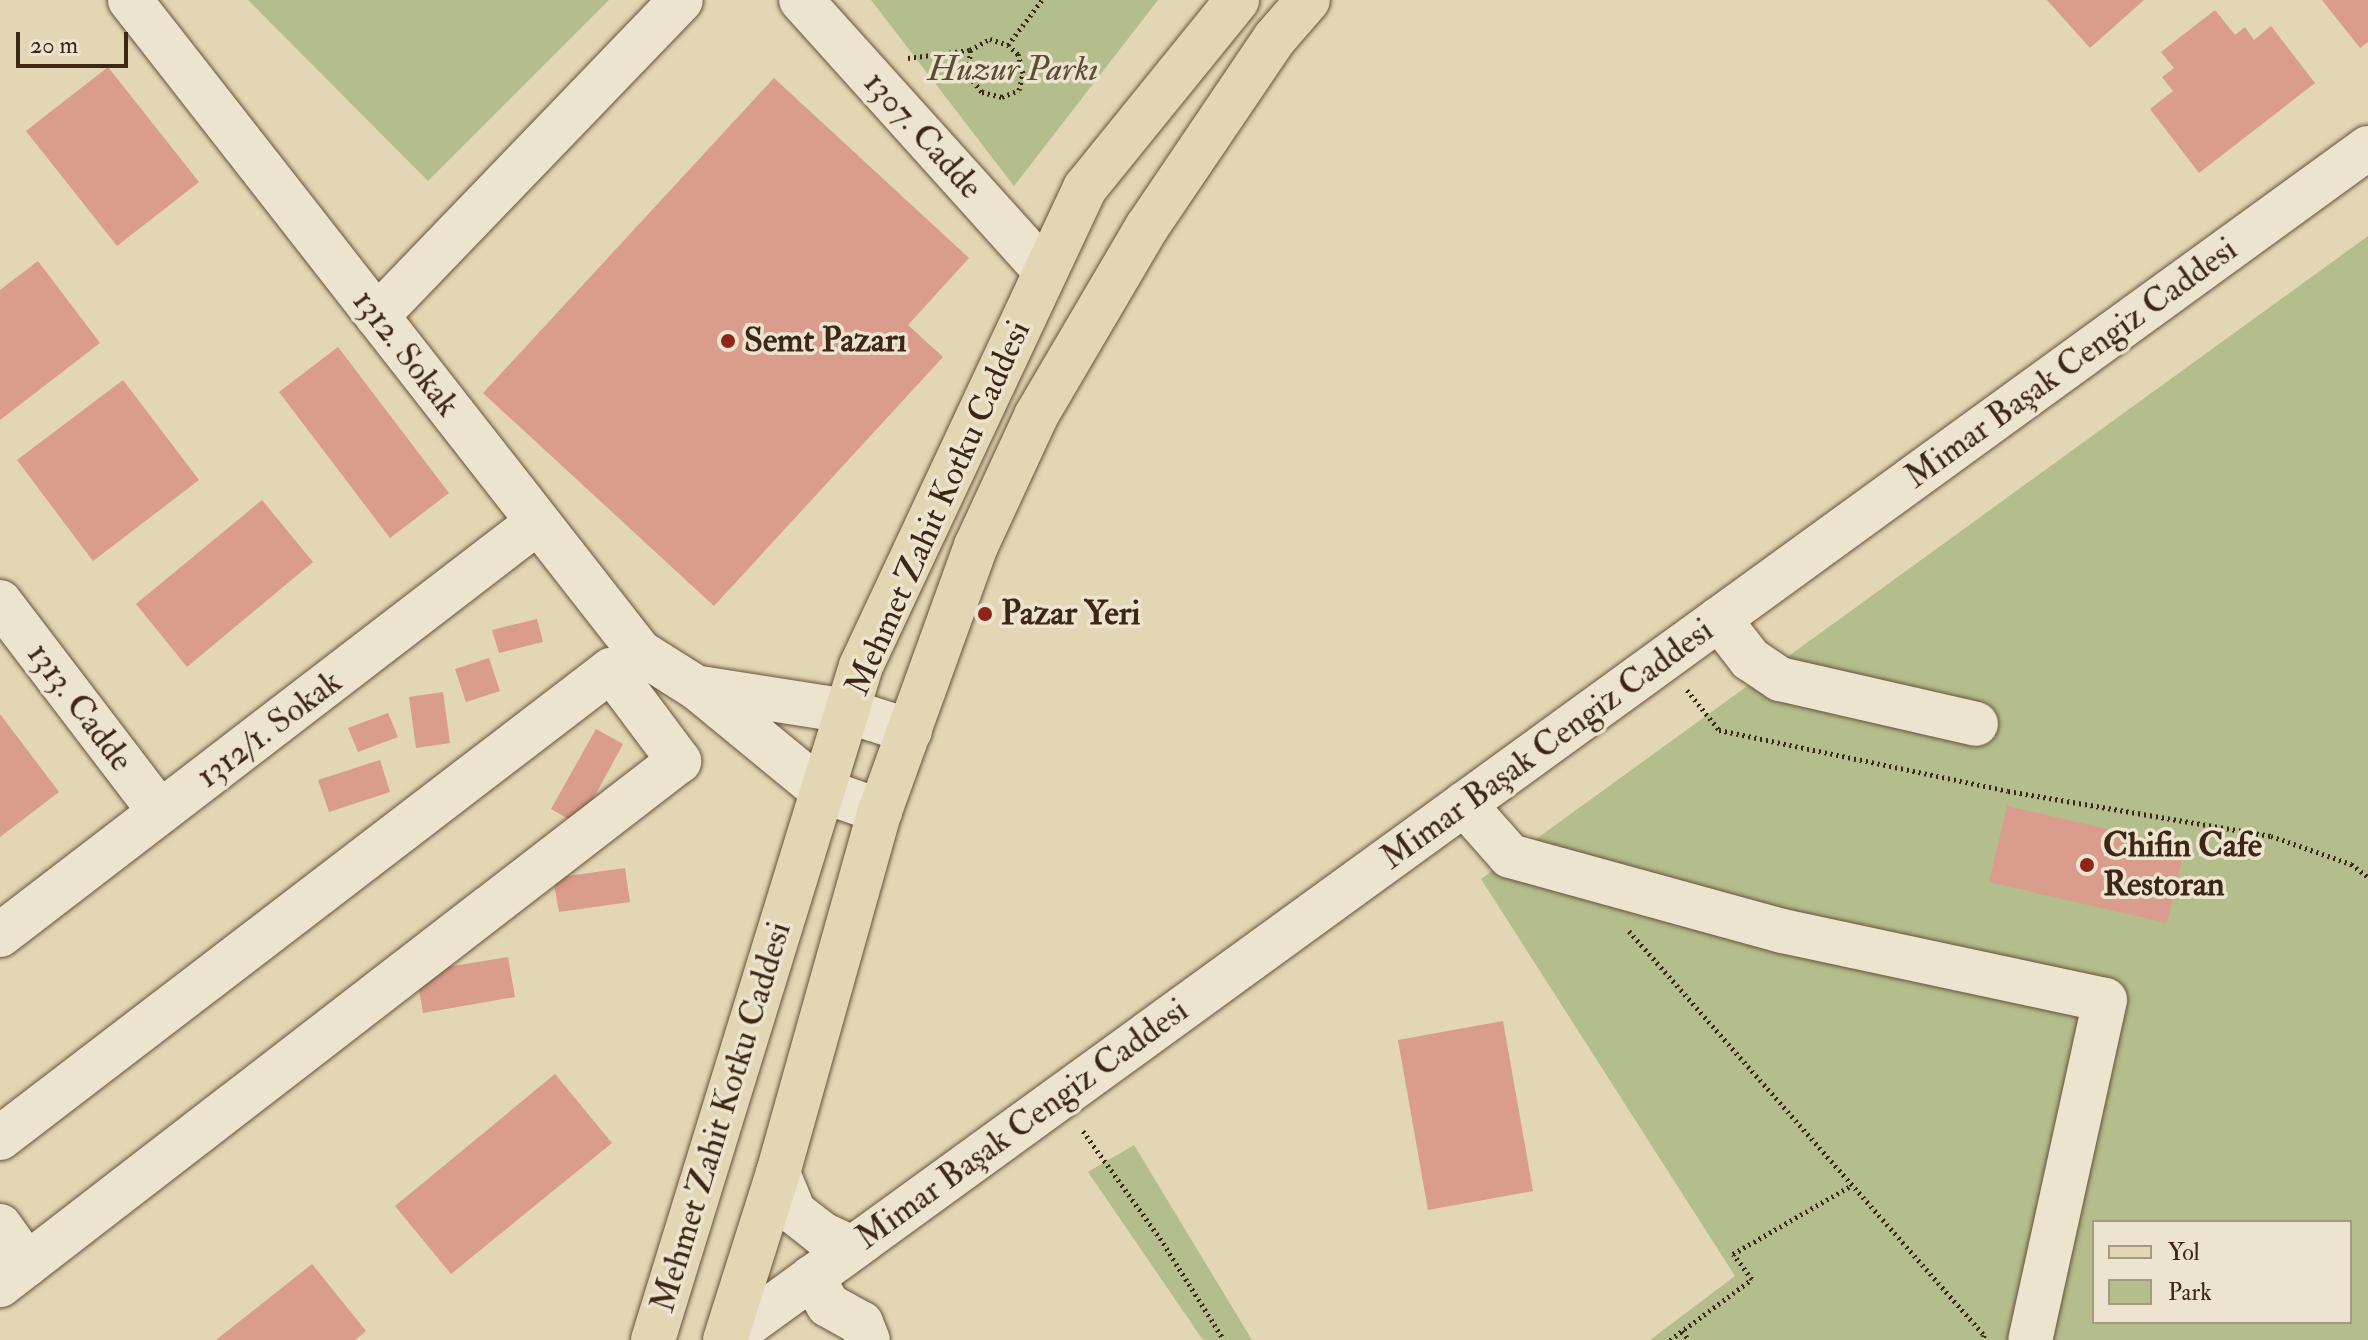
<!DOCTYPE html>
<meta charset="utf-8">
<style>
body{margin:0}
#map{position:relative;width:2368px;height:1340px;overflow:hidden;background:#e2d6b4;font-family:"IM FELL Double Pica",serif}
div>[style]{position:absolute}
.green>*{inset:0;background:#b4bd8c}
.building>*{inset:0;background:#d99c8d}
.path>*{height:5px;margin-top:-2.5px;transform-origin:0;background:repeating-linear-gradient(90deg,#3e2615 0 2px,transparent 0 6px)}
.roads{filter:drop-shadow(0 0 2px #67523d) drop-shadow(0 0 2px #67523d)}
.minor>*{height:44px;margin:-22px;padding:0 22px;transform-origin:22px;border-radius:22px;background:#ece4ce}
.major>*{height:44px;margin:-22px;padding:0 22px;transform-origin:22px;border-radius:22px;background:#e2d6b4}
.dots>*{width:22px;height:22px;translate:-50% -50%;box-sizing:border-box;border:4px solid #ece4ce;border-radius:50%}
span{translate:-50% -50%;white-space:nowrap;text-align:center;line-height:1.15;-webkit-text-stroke:7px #ece4ce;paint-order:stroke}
.park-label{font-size:34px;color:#5c4c33;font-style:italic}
.street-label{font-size:34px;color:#3e2615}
.poi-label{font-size:34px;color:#3e2615;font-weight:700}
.left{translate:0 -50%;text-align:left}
.legend{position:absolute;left:2092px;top:1220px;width:260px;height:104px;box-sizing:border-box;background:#ece4ce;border:2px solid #a69884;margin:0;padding:10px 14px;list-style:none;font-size:24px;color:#3e2615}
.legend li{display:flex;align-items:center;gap:16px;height:40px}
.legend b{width:40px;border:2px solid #a69884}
.scale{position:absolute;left:16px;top:32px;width:112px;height:36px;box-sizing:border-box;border:4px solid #3e2615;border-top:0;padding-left:10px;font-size:24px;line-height:28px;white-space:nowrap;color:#3e2615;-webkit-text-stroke:6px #ece4ce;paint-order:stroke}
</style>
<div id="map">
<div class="green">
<div style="clip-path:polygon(248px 0,609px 0,428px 181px)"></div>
<div style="clip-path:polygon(871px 0,1158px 0,1014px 186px)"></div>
<div style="clip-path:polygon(evenodd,2368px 236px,2368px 1340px,1650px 1340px,1735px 1276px,1481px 879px,2368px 236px,2094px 1222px,2350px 1222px,2350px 1322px,2094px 1322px,2094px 1222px)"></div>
<div style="clip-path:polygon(1134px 1145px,1252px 1340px,1203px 1340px,1088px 1172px)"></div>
</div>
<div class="building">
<div style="clip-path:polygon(2047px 0,2144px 0,2090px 48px)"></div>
<div style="clip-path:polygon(2322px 0,2368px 0,2368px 42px,2360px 48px)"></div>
<div style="clip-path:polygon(2215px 10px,2235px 35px,2245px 27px,2254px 40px,2271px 26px,2315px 83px,2199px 173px,2150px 109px,2173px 91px,2162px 77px,2174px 68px,2161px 52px)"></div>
<div style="clip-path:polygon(108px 67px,199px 182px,117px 246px,26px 131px)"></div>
<div style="clip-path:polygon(774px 78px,969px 258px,908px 325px,943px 357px,714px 606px,483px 393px)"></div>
<div style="clip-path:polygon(38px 261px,100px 343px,0 420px,0 290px)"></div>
<div style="clip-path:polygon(338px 347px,449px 493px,390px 538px,279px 392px)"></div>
<div style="clip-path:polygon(123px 380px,199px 480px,93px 561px,17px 460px)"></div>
<div style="clip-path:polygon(262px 500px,313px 562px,187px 667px,136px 604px)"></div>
<div style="clip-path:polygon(537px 619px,543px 642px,499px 653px,492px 630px)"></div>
<div style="clip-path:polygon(489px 658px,500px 691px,466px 702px,455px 669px)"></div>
<div style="clip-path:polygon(443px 692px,450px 743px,416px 748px,409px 697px)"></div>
<div style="clip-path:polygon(388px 713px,398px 737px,358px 752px,348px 728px)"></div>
<div style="clip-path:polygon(0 714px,59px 792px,0 837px)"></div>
<div style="clip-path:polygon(596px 729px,623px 744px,579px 825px,551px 809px)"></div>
<div style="clip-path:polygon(380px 760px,390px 792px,329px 812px,318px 780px)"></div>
<div style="clip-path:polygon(2007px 806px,2185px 847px,2167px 923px,1989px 882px)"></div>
<div style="clip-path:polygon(625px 868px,630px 902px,559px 912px,553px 878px)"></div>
<div style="clip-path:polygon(508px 957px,515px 997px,423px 1013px,416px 972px)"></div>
<div style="clip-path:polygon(1503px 1021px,1533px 1191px,1428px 1210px,1398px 1040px)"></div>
<div style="clip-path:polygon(555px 1074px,612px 1143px,451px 1274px,395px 1206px)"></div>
<div style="clip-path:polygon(312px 1264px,366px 1331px,355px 1340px,216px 1340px)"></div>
</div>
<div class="path">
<div style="left:970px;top:50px;width:26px;rotate:92deg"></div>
<div style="left:969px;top:76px;width:21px;rotate:51deg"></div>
<div style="left:982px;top:92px;width:21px;rotate:14deg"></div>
<div style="left:1002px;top:97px;width:18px;rotate:-22deg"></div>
<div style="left:1019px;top:90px;width:17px;rotate:-77deg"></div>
<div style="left:1023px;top:73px;width:20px;rotate:-105deg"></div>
<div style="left:1018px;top:54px;width:13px;rotate:-138deg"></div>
<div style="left:908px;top:58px;width:63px;rotate:-7.4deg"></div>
<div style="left:970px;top:50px;width:23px;rotate:-29deg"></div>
<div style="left:990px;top:39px;width:19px;rotate:18deg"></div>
<div style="left:1008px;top:45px;width:56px;rotate:-52.9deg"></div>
<div style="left:1687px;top:690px;width:51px;rotate:51.3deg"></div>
<div style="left:1719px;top:730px;width:295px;rotate:11.9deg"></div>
<div style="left:2008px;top:791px;width:267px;rotate:9.7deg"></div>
<div style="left:2271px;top:836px;width:85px;rotate:19.3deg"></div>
<div style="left:2351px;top:864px;width:21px;rotate:37deg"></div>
<div style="left:1629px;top:931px;width:538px;rotate:48.69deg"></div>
<div style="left:1984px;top:1335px;width:5px;rotate:101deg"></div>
<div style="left:1083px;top:1131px;width:132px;rotate:54.3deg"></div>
<div style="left:1160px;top:1238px;width:120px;rotate:57.9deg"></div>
<div style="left:1682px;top:1331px;width:11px;rotate:52deg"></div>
<div style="left:1670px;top:1340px;width:102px;rotate:-36.6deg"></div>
<div style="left:1752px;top:1279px;width:31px;rotate:-127deg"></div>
<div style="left:1733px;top:1254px;width:138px;rotate:-30.1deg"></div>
</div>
<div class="roads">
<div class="minor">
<div style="left:130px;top:0;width:828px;rotate:51.97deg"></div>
<div style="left:640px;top:652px;width:67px;rotate:32.3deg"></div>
<div style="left:697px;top:688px;width:161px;rotate:39.4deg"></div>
<div style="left:821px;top:790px;width:63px;rotate:19.6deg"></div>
<div style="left:801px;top:0;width:365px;rotate:48deg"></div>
<div style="left:377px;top:316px;width:438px;rotate:-46.1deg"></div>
<div style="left:0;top:602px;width:264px;rotate:52.7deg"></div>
<div style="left:1719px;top:619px;width:51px;rotate:52.2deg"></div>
<div style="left:1750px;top:659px;width:36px;rotate:34deg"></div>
<div style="left:1780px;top:679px;width:201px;rotate:12.9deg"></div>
<div style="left:700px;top:688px;width:149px;rotate:8.9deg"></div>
<div style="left:847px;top:711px;width:66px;rotate:17.6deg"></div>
<div style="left:1464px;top:804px;width:69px;rotate:48.5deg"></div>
<div style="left:1510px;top:856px;width:283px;rotate:15.4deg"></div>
<div style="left:1783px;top:931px;width:329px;rotate:12.1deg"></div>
<div style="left:2105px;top:1000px;width:348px;rotate:102.4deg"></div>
<div style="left:0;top:935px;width:678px;rotate:-37.51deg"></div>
<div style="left:0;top:1138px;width:770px;rotate:-37.45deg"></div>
<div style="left:611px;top:670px;width:114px;rotate:53.2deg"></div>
<div style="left:679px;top:761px;width:858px;rotate:142.34deg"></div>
<div style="left:778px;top:1173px;width:42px;rotate:67.7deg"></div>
<div style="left:794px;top:1212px;width:36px;rotate:38deg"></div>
<div style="left:822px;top:1234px;width:33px;rotate:25deg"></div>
<div style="left:0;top:1226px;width:47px;rotate:54.6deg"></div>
<div style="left:812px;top:1277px;width:32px;rotate:60deg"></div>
<div style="left:828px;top:1305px;width:38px;rotate:29deg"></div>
<div style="left:861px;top:1323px;width:18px;rotate:68deg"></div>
<div style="left:726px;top:1340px;width:2029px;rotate:-35.98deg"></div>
</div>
<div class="major">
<div style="left:653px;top:1340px;width:705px;rotate:-72.85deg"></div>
<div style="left:861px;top:666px;width:528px;rotate:-64.89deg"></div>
<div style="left:1085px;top:188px;width:242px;rotate:-51deg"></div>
<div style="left:725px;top:1340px;width:175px;rotate:-72.4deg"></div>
<div style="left:778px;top:1173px;width:376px;rotate:-74.3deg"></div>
<div style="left:880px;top:811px;width:282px;rotate:-70.1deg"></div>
<div style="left:976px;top:546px;width:143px;rotate:-65.2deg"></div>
<div style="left:1036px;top:416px;width:219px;rotate:-59.6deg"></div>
<div style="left:1147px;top:227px;width:228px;rotate:-55.9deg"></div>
<div style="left:1275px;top:38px;width:50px;rotate:-49deg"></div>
</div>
</div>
<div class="dots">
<div style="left:728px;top:341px;background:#8f2418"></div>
<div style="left:985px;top:614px;background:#8f2418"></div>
<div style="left:2087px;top:865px;background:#8f2418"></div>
</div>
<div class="park-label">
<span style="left:1013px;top:70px">Huzur Parkı</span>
</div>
<div class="street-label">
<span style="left:923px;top:135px;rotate:48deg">1307. Cadde</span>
<span style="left:406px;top:353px;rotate:52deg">1312. Sokak</span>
<span style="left:2071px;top:363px;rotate:-36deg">Mimar Başak Cengiz Caddesi</span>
<span style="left:938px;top:508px;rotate:-66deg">Mehmet Zahit Kotku Caddesi</span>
<span style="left:80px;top:707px;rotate:53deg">1313. Cadde</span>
<span style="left:269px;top:729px;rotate:-37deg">1312/1. Sokak</span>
<span style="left:1547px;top:744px;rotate:-36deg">Mimar Başak Cengiz Caddesi</span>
<span style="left:721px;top:1117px;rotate:-73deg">Mehmet Zahit Kotku Caddesi</span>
<span style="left:1022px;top:1124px;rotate:-36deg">Mimar Başak Cengiz Caddesi</span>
</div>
<div class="poi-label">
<span class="left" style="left:744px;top:341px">Semt Pazarı</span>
<span class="left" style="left:1001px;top:614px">Pazar Yeri</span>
<span class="left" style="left:2103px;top:865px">Chifin Cafe<br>Restoran</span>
</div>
<ul class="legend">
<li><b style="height:10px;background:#e2d6b4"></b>Yol</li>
<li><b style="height:22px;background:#b4bd8c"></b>Park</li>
</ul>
<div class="scale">20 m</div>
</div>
